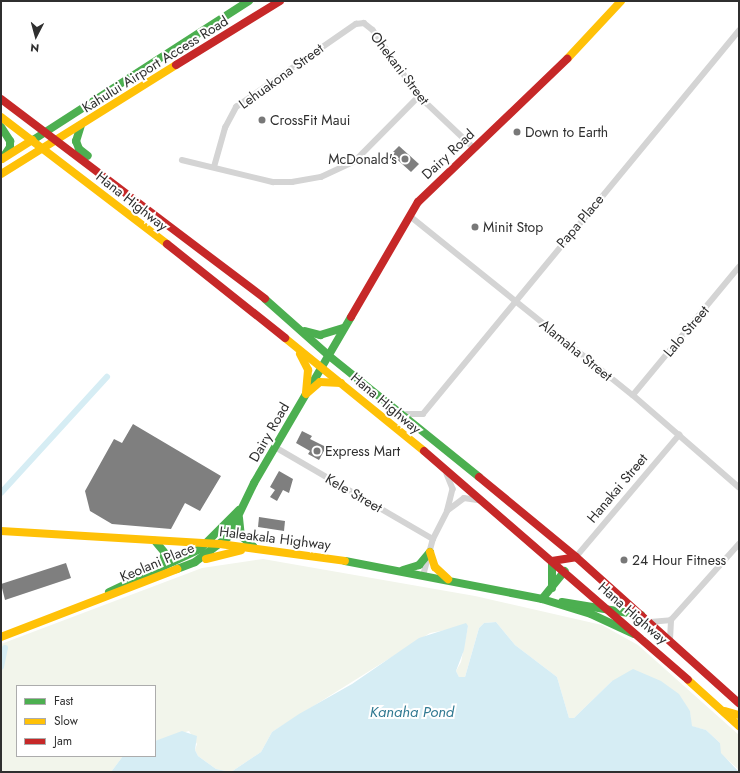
<!DOCTYPE html>
<style>
body{margin:0}
#map{position:relative;width:740px;height:773px;overflow:hidden;background:#fff;font-family:Jost,sans-serif}
div>[style]{position:absolute}
.green>*{inset:0;background:#f2f5eb}
.water>*{inset:0;background:#d6edf4}
.canal>*{height:5.5px;margin:-2.75px;padding:0 2.75px;transform-origin:2.75px;border-radius:2.75px;background:#d6edf4}
.building>*{inset:0;background:#7f7f7f}
.street>*{height:5.5px;margin:-2.75px;padding:0 2.75px;transform-origin:2.75px;border-radius:2.75px;background:#d4d4d4}
.fast>*{height:8px;margin:-4px;padding:0 4px;transform-origin:4px;border-radius:4px;background:#4caf50}
.slow>*{height:8px;margin:-4px;padding:0 4px;transform-origin:4px;border-radius:4px;background:#ffc107}
.jam>*{height:8px;margin:-4px;padding:0 4px;transform-origin:4px;border-radius:4px;background:#c62828}
.dots>*{width:11px;height:11px;translate:-50% -50%;box-sizing:border-box;border:2px solid #fff;border-radius:50%}
span{translate:-50% -50%;white-space:nowrap;text-align:center;line-height:1.15;-webkit-text-stroke:4px #fff;paint-order:stroke}
.street-label{font-size:14px;color:#2f2f2f}
.poi-label{font-size:14px;color:#2f2f2f}
.left{translate:0 -50%;text-align:left}
.right{translate:-100% -50%;text-align:right}
.water-label{font-size:15px;color:#327a92;font-style:italic}
.frame{position:absolute;inset:0;border:2px solid #2f2f2f;pointer-events:none}
.legend{position:absolute;left:16px;top:685px;width:140px;height:72px;box-sizing:border-box;background:#fff;border:1px solid #acacac;margin:0;padding:5px 7px;list-style:none;font-size:12px;color:#2f2f2f}
.legend li{display:flex;align-items:center;gap:8px;height:20px}
.legend b{width:20px;border:1px solid #acacac}
.north{position:absolute;left:16px;top:16px;width:40px;height:40px;-webkit-text-stroke:3px #fff;paint-order:stroke;rotate:186deg;font-size:11px;font-weight:700;line-height:16px;text-align:center;color:#2f2f2f}
.north::after{content:'';display:block;margin:auto;width:14px;height:18px;background:#2f2f2f;clip-path:polygon(50% 0,100% 100%,50% 72%,0 100%)}
</style>
<div id="map">
<div class="green">
<div style="clip-path:polygon(263px 559px,475px 596px,602px 625px,638px 645px,739px 735px,739px 770px,720px 753px,720px 743px,706px 730px,691px 726px,690px 711px,612px 681px,574px 718px,569px 718px,557px 677px,515px 645px,496px 622px,484px 623px,479px 628px,465px 677px,459px 677px,456px 671px,461px 662px,468px 626px,430px 633px,272px 732px,261px 752px,231px 772px,216px 769px,198px 756px,195px 750px,197px 744px,189px 731px,155px 741px,155px 686px,17px 686px,17px 756px,123px 756px,111px 772px,1px 772px,1px 644px,202px 568px)"></div>
</div>
<div class="water">
<div style="clip-path:polygon(496px 622px,515px 645px,557px 677px,569px 718px,574px 718px,612px 681px,633px 669px,661px 681px,679px 694px,690px 711px,692px 726px,706px 730px,720px 743px,721px 753px,739px 772px,111px 772px,123px 756px,155px 756px,155px 741px,182px 731px,197px 736px,195px 750px,198px 756px,216px 769px,231px 772px,261px 752px,272px 732px,299px 714px,352px 684px,419px 638px,466px 623px,468px 626px,464px 650px,456px 671px,459px 677px,465px 677px,479px 628px,484px 623px)"></div>
</div>
<div class="canal">
<div style="left:1px;top:493px;width:157px;rotate:-47.6deg"></div>
<div style="left:1px;top:667px;width:19px;rotate:-78deg"></div>
</div>
<div class="building">
<div style="clip-path:polygon(399px 146px,419px 164px,411px 172px,391px 154px)"></div>
<div style="clip-path:polygon(133px 424px,221px 476px,200px 511px,185px 503px,171px 529px,112px 524px,90px 511px,85px 491px,114px 439px,122px 443px)"></div>
<div style="clip-path:polygon(302px 431px,312px 436px,310px 439px,326px 447px,319px 460px,308px 454px,310px 451px,296px 443px)"></div>
<div style="clip-path:polygon(279px 471px,293px 479px,289px 493px,283px 490px,277px 501px,270px 497px,275px 490px,270px 487px)"></div>
<div style="clip-path:polygon(259px 517px,285px 521px,284px 531px,258px 527px)"></div>
<div style="clip-path:polygon(66px 563px,71px 578px,5px 600px,1px 584px)"></div>
</div>
<div class="street">
<div style="left:182px;top:160px;width:94px;rotate:13.6deg"></div>
<div style="left:273px;top:182px;width:19px"></div>
<div style="left:292px;top:182px;width:29px;rotate:-10deg"></div>
<div style="left:321px;top:177px;width:38px;rotate:-25deg"></div>
<div style="left:355px;top:161px;width:91px;rotate:-45.4deg"></div>
<div style="left:214px;top:167px;width:41px;rotate:-74.2deg"></div>
<div style="left:225px;top:128px;width:24px;rotate:-62deg"></div>
<div style="left:236px;top:107px;width:146px;rotate:-34.7deg"></div>
<div style="left:356px;top:24px;width:8px;rotate:-7deg"></div>
<div style="left:364px;top:23px;width:11px;rotate:38deg"></div>
<div style="left:373px;top:30px;width:80px;rotate:55.1deg"></div>
<div style="left:419px;top:96px;width:76px;rotate:43.4deg"></div>
<div style="left:410px;top:216px;width:286px;rotate:38.8deg"></div>
<div style="left:633px;top:395px;width:140px;rotate:41deg"></div>
<div style="left:633px;top:395px;width:166px;rotate:-50.4deg"></div>
<div style="left:407px;top:414px;width:16px"></div>
<div style="left:423px;top:414px;width:497px;rotate:-50.5deg"></div>
<div style="left:275px;top:447px;width:183px;rotate:30.2deg"></div>
<div style="left:447px;top:474px;width:16px;rotate:68deg"></div>
<div style="left:453px;top:489px;width:21px;rotate:104deg"></div>
<div style="left:576px;top:557px;width:160px;rotate:-49.8deg"></div>
<div style="left:423px;top:576px;width:38px;rotate:-75deg"></div>
<div style="left:433px;top:539px;width:31px;rotate:-63deg"></div>
<div style="left:447px;top:511px;width:21px;rotate:-37deg"></div>
<div style="left:464px;top:498px;width:15px;rotate:8deg"></div>
<div style="left:650px;top:622px;width:21px;rotate:-5deg"></div>
<div style="left:671px;top:620px;width:102px;rotate:-48.2deg"></div>
<div style="left:670px;top:640px;width:20px;rotate:-87deg"></div>
</div>
<div class="fast">
<div style="left:81px;top:125px;width:17px;rotate:107deg"></div>
<div style="left:76px;top:141px;width:9px;rotate:69deg"></div>
<div style="left:79px;top:149px;width:11px;rotate:38deg"></div>
<div style="left:1px;top:127px;width:17px;rotate:57deg"></div>
<div style="left:10px;top:141px;width:6px;rotate:90deg"></div>
<div style="left:10px;top:147px;width:14px;rotate:124deg"></div>
<div style="left:33px;top:140px;width:257px;rotate:-32.8deg"></div>
<div style="left:265px;top:299px;width:84px;rotate:41.6deg"></div>
<div style="left:328px;top:355px;width:194px;rotate:38.9deg"></div>
<div style="left:305px;top:331px;width:16px;rotate:15deg"></div>
<div style="left:320px;top:335px;width:24px;rotate:-17deg"></div>
<div style="left:239px;top:518px;width:18px;rotate:84deg"></div>
<div style="left:241px;top:536px;width:16px;rotate:40deg"></div>
<div style="left:155px;top:541px;width:16px;rotate:50deg"></div>
<div style="left:165px;top:553px;width:15px;rotate:110deg"></div>
<div style="left:345px;top:561px;width:201px;rotate:10.9deg"></div>
<div style="left:542px;top:599px;width:51px;rotate:17deg"></div>
<div style="left:591px;top:614px;width:47px;rotate:24.9deg"></div>
<div style="left:552px;top:561px;width:27px;rotate:90deg"></div>
<div style="left:177px;top:569px;width:19px;rotate:-21deg"></div>
<div style="left:195px;top:562px;width:41px;rotate:-37.1deg"></div>
<div style="left:228px;top:537px;width:60px;rotate:-64.3deg"></div>
<div style="left:254px;top:483px;width:192px;rotate:-59.7deg"></div>
<div style="left:403px;top:570px;width:17px;rotate:-17deg"></div>
<div style="left:419px;top:565px;width:17px;rotate:-50deg"></div>
<div style="left:109px;top:592px;width:101px;rotate:-25.3deg"></div>
<div style="left:200px;top:549px;width:55px;rotate:-45deg"></div>
<div style="left:542px;top:599px;width:36px;rotate:-51deg"></div>
<div style="left:562px;top:602px;width:80px;rotate:9.3deg"></div>
</div>
<div class="slow">
<div style="left:567px;top:59px;width:79px;rotate:-47deg"></div>
<div style="left:1px;top:117px;width:209px;rotate:37.4deg"></div>
<div style="left:43px;top:148px;width:157px;rotate:-32deg"></div>
<div style="left:2px;top:159px;width:36px;rotate:-32deg"></div>
<div style="left:1px;top:174px;width:49px;rotate:-31.8deg"></div>
<div style="left:285px;top:338px;width:179px;rotate:39.1deg"></div>
<div style="left:300px;top:354px;width:18px;rotate:63deg"></div>
<div style="left:308px;top:370px;width:23px;rotate:95deg"></div>
<div style="left:306px;top:394px;width:18px;rotate:-41deg"></div>
<div style="left:320px;top:382px;width:21px;rotate:3deg"></div>
<div style="left:1px;top:531px;width:219px;rotate:3.4deg"></div>
<div style="left:220px;top:544px;width:126px;rotate:7.7deg"></div>
<div style="left:430px;top:552px;width:16px;rotate:72deg"></div>
<div style="left:435px;top:567px;width:18px;rotate:43deg"></div>
<div style="left:206px;top:559px;width:36px;rotate:-14deg"></div>
<div style="left:1px;top:637px;width:189px;rotate:-21.1deg"></div>
<div style="left:688px;top:680px;width:69px;rotate:42deg"></div>
<div style="left:725px;top:711px;width:15px;rotate:16deg"></div>
</div>
<div class="jam">
<div style="left:176px;top:65px;width:122px;rotate:-31.6deg"></div>
<div style="left:1px;top:99px;width:331px;rotate:37.1deg"></div>
<div style="left:167px;top:244px;width:151px;rotate:38.5deg"></div>
<div style="left:351px;top:317px;width:133px;rotate:-59.8deg"></div>
<div style="left:418px;top:202px;width:207px;rotate:-43.8deg"></div>
<div style="left:424px;top:451px;width:349px;rotate:40.9deg"></div>
<div style="left:479px;top:477px;width:126px;rotate:39.5deg"></div>
<div style="left:576px;top:557px;width:219px;rotate:41.9deg"></div>
<div style="left:552px;top:561px;width:24px;rotate:-9deg"></div>
</div>
<div class="dots">
<div style="left:262px;top:120px;background:#787878"></div>
<div style="left:517px;top:132px;background:#787878"></div>
<div style="left:405px;top:159px;background:#787878"></div>
<div style="left:475px;top:227px;background:#787878"></div>
<div style="left:317px;top:451px;background:#787878"></div>
<div style="left:624px;top:560px;background:#787878"></div>
</div>
<div class="street-label">
<span style="left:155px;top:64px;rotate:-32deg">Kahului Airport Access Road</span>
<span style="left:400px;top:68px;rotate:53deg">Ohekani Street</span>
<span style="left:281px;top:76px;rotate:-36deg">Lehuakona Street</span>
<span style="left:448px;top:154px;rotate:-43deg">Dairy Road</span>
<span style="left:132px;top:201px;rotate:38deg">Hana Highway</span>
<span style="left:580px;top:221px;rotate:-50deg">Papa Place</span>
<span style="left:686px;top:331px;rotate:-50deg">Lalo Street</span>
<span style="left:576px;top:350px;rotate:39deg">Alamaha Street</span>
<span style="left:386px;top:403px;rotate:40deg">Hana Highway</span>
<span style="left:269px;top:432px;rotate:-60deg">Dairy Road</span>
<span style="left:617px;top:488px;rotate:-50deg">Hanakai Street</span>
<span style="left:354px;top:493px;rotate:30deg">Kele Street</span>
<span style="left:275px;top:538px;rotate:7deg">Haleakala Highway</span>
<span style="left:157px;top:562px;rotate:-23deg">Keolani Place</span>
<span style="left:633px;top:613px;rotate:41deg">Hana Highway</span>
</div>
<div class="poi-label">
<span class="left" style="left:270px;top:120px">CrossFit Maui</span>
<span class="left" style="left:525px;top:132px">Down to Earth</span>
<span class="right" style="left:397px;top:159px">McDonald's</span>
<span class="left" style="left:483px;top:227px">Minit Stop</span>
<span class="left" style="left:325px;top:451px">Express Mart</span>
<span class="left" style="left:632px;top:560px">24 Hour Fitness</span>
</div>
<div class="water-label">
<span style="left:412px;top:713px">Kanaha Pond</span>
</div>
<div class="frame"></div>
<ul class="legend">
<li><b style="height:5px;background:#4caf50"></b>Fast</li>
<li><b style="height:5px;background:#ffc107"></b>Slow</li>
<li><b style="height:5px;background:#c62828"></b>Jam</li>
</ul>
<div class="north">N</div>
</div>
